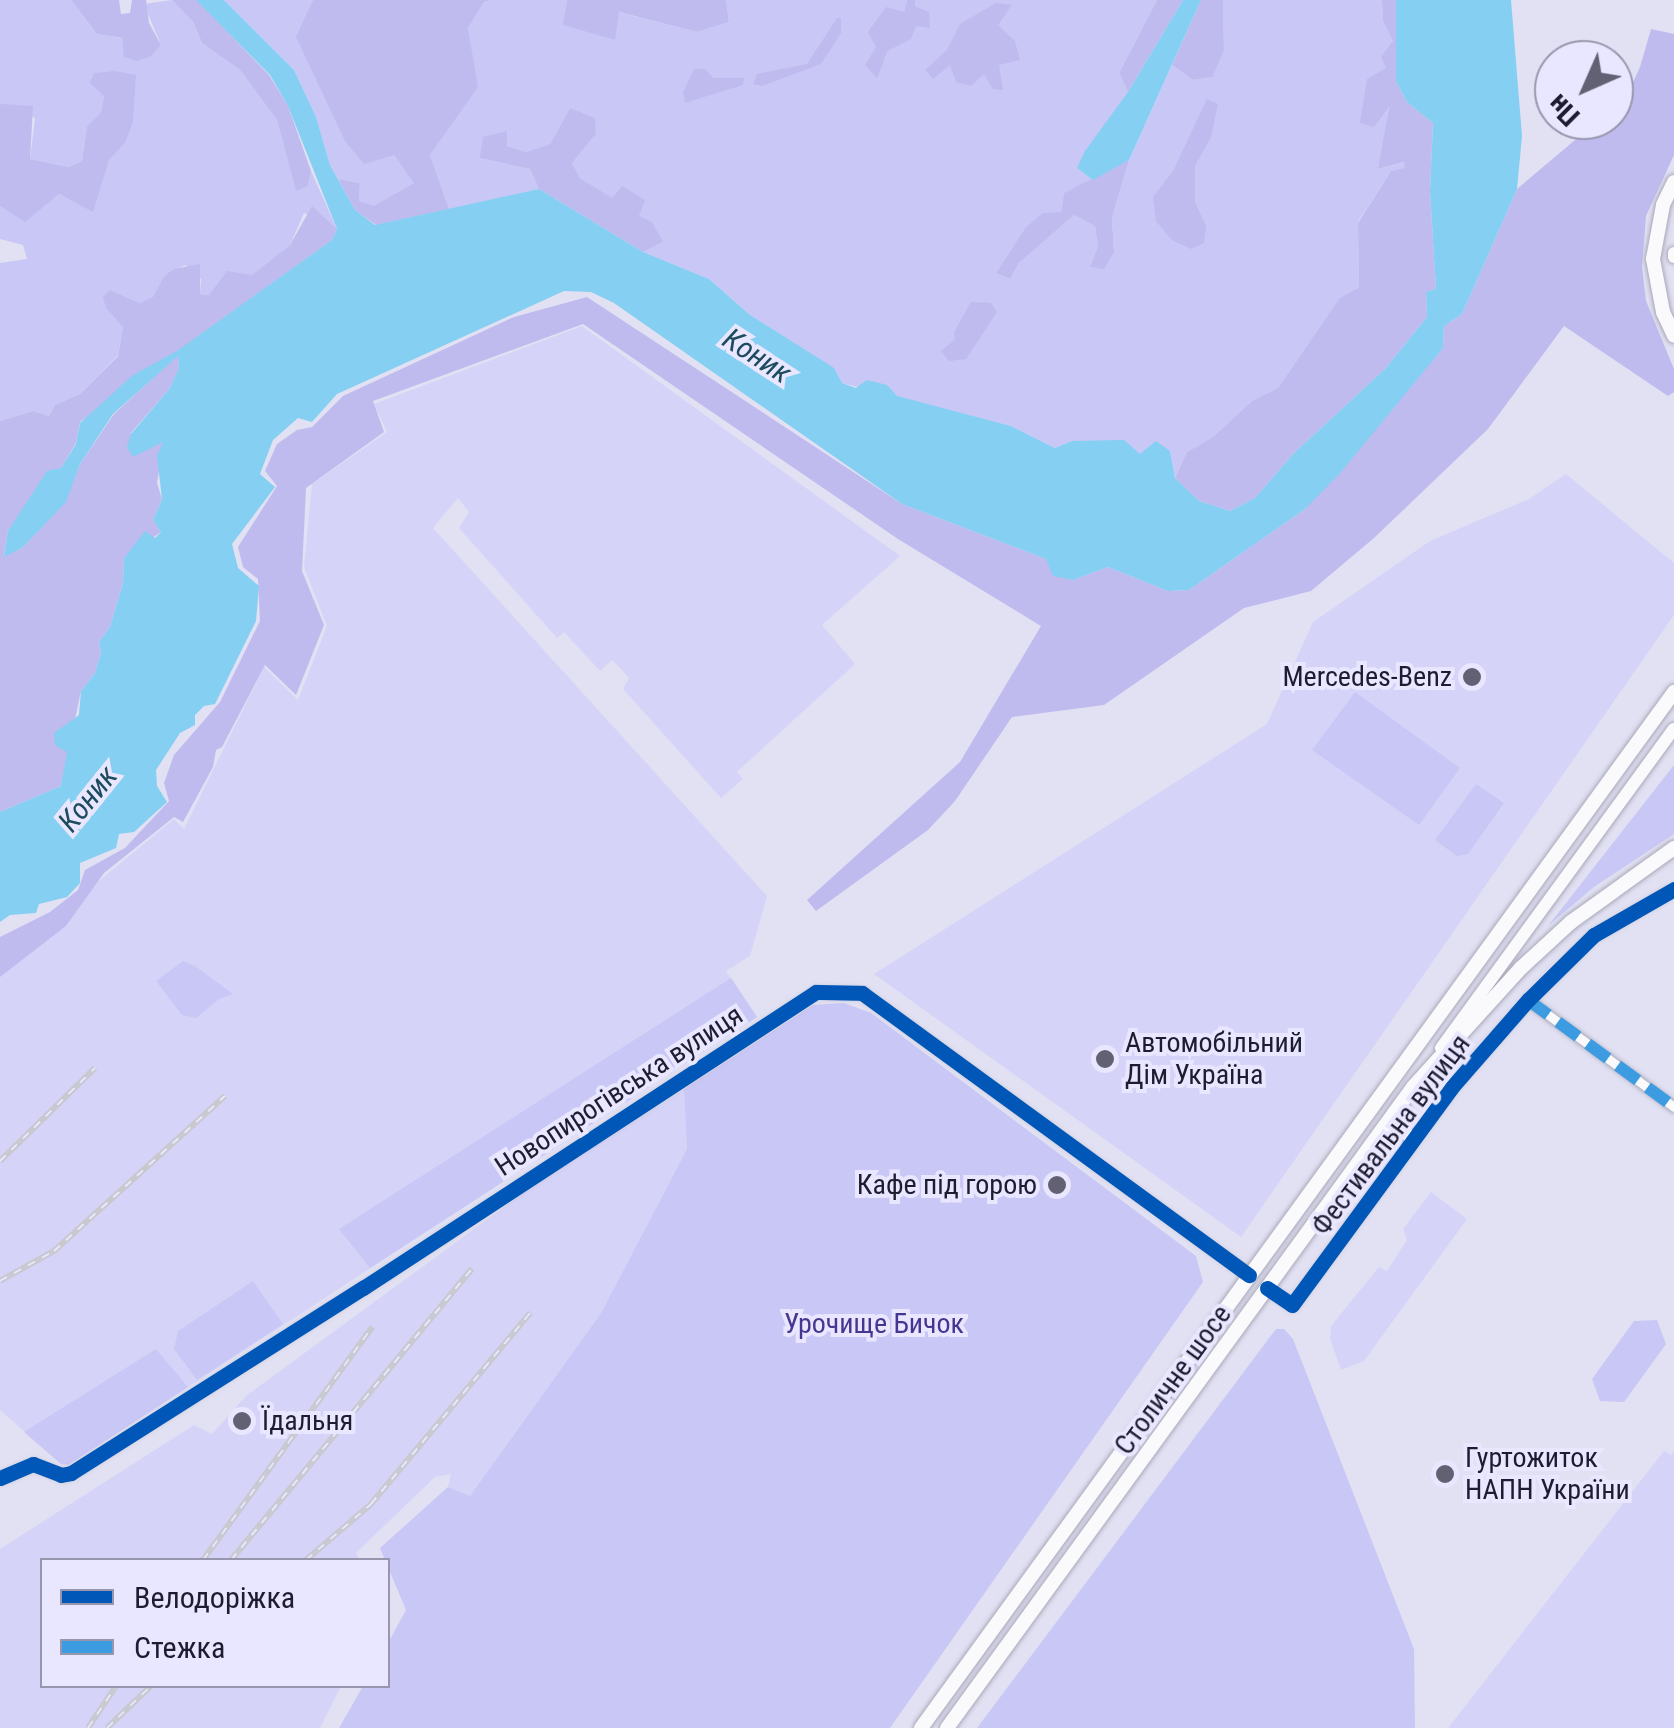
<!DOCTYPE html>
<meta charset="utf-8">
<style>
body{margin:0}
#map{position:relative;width:1674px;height:1728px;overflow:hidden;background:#e1e1f3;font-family:"Roboto Condensed",sans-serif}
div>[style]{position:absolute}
.built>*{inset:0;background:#d5d4f8}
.green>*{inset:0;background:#c9c7f5}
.forest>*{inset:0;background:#bfbbef}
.water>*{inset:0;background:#84cff2}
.roads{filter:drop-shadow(0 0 2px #a9a9ba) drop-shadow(0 0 2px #a9a9ba)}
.minor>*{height:9px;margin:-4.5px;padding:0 4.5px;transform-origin:4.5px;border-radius:4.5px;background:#fafafd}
.primary>*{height:12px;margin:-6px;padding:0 6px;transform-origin:6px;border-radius:6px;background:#fafafd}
.trunk>*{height:14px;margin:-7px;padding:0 7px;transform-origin:7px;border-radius:7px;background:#fafafd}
.rail>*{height:6px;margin-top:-3px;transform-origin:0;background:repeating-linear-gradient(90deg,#e8e7ff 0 8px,#c8c8ce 0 16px);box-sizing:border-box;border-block:2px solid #c8c8ce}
.quiet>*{height:12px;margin-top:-6px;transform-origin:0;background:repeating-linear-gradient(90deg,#3c9be1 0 25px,transparent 0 37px)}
.cycleway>*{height:15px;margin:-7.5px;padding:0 7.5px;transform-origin:7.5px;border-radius:7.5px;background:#0057b8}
.dots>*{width:28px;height:28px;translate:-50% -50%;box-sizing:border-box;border:5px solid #e8e7ff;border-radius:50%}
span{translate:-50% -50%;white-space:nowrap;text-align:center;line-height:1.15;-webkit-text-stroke:8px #e8e7ff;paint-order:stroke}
.poi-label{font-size:28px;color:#1d1c30}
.right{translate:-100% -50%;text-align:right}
.left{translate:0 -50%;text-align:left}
.street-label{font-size:28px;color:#1d1c30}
.park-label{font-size:28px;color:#473691}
.water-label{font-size:30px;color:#1d4b5d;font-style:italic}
.legend{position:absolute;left:40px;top:1558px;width:350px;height:130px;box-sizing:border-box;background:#e8e7ff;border:2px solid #9796ac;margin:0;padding:12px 18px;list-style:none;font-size:30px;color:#1d1c30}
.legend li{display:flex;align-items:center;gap:20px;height:50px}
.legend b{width:50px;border:2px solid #9796ac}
.north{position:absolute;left:1534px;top:40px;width:100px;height:100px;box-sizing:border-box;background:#e8e7ff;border:2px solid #9796ac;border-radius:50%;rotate:225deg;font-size:28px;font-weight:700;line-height:40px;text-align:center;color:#1d1c30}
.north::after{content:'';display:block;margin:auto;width:35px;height:45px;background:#626174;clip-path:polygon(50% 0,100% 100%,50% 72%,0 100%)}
</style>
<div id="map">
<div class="built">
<div style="clip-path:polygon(582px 326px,900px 556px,822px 625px,855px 664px,737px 772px,743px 779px,721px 798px,623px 689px,629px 678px,621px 669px,612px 660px,600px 671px,564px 632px,557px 638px,459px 528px,469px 512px,458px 498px,433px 528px,767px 896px,750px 956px,726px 971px,757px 1017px,68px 1465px,61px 1464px,0 1410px,0 952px,89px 889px,174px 819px,184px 829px,264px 667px,298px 700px,327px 626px,304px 567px,312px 484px,387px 432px,374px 404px)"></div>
<div style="clip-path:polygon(1566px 474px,1674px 563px,1674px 615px,1241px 1237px,874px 974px,1267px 724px,1313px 622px,1430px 541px,1529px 499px)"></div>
<div style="clip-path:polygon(684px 1089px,687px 1149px,601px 1313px,470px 1496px,448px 1487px,451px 1474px,435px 1477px,356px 1553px,359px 1560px,42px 1560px,42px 1686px,341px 1686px,320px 1728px,0 1728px,0 1549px,194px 1425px,212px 1434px,247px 1395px,522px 1194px)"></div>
<div style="clip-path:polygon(1431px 1192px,1467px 1219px,1364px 1361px,1341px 1370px,1330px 1339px,1331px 1326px,1379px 1267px,1387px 1271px,1407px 1240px,1403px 1229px)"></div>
<div style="clip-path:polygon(1664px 1451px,1671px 1455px,1674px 1451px,1674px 1728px,1448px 1728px)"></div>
</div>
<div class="green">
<div style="clip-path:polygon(0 0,71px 0,97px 34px,161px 45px,144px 4px,172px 0,193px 22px,202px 43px,240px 70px,277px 120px,296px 190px,308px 186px,311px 171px,337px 229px,304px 213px,290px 245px,252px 276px,209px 295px,200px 294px,201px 279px,185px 265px,164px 276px,153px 298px,140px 303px,110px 290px,123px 327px,118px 355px,80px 394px,55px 405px,49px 416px,33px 411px,0 421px,0 263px,27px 259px,23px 245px,0 239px,0 206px,25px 221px,59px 194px,92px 211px,109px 159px,125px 143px,104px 96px,101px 114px,87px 126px,82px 161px,69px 167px,30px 159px,35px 118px,0 104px)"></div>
<div style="clip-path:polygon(224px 0,313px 0,300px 31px,415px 183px,374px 207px,359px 201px,360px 183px,338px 179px,330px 165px,316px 117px,294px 70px)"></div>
<div style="clip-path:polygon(492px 0,567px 0,564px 25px,614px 39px,618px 12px,697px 32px,729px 22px,726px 0,907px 0,904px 12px,877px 47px,885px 60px,888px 51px,910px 39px,916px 25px,930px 27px,915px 6px,915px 0,1157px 0,1119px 73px,1128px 92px,1077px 168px,1093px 180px,1064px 193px,1061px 212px,1025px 228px,996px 273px,1010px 279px,1019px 263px,1074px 215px,1095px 226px,1098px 247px,1114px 252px,1112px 218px,1129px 160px,1172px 65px,1193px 80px,1211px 77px,1224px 51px,1223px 0,1382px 0,1383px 21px,1393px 40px,1379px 116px,1389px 105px,1379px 169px,1405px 162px,1405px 169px,1391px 171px,1358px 222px,1359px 288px,1279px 387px,1252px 401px,1213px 437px,1187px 452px,1175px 478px,1170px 451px,1140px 454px,1072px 441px,1055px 448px,1011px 426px,842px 383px,833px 368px,750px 315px,709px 279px,643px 252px,663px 242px,639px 216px,580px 178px,572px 163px,596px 134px,594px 118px,570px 108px,550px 144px,526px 152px,507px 146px,507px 131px,480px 158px,530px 169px,539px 189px,449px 209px,430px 155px,477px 87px,468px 28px,484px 2px)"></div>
<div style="clip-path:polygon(1355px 692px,1460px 768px,1419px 825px,1312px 750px)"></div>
<div style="clip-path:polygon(1674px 765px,1674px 834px,1594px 887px,1548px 926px)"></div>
<div style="clip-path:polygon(1476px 784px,1504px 803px,1468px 854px,1457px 856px,1435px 840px)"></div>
<div style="clip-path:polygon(183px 961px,195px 966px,233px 994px,219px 999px,196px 1018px,182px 1015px,156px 981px)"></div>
<div style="clip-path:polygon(731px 978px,757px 1017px,370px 1268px,339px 1229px)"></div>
<div style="clip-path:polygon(844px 1003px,871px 1013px,1196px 1256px,1203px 1282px,890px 1728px,339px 1728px,363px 1686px,388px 1686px,388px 1643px,406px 1610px,380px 1548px,448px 1487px,470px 1496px,601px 1313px,687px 1149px,684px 1089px,813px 1005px)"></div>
<div style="clip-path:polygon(253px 1281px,283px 1324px,197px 1380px,174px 1349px,178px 1331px)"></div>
<div style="clip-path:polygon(1657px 1320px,1666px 1344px,1624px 1402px,1600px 1401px,1592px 1379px,1634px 1321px)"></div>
<div style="clip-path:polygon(1276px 1329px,1284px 1329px,1293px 1339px,1414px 1649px,1415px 1728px,977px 1728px)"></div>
<div style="clip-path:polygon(156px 1349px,188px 1387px,68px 1465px,61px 1464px,24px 1432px)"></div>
</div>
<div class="forest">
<div style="clip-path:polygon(71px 0,119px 0,121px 14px,130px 13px,132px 0,146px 0,149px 23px,161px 45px,151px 56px,137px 61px,124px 57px,122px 38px,97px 34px)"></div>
<div style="clip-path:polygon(172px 0,197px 0,269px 75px,288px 106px,311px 171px,308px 186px,296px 191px,277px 120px,240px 70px,202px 43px,193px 22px)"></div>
<div style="clip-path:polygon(313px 0,492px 0,484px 2px,468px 28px,478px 87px,430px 155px,449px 209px,376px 225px,355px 210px,338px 179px,360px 183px,359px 201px,374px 206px,414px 183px,394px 155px,364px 164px,345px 141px,296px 37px)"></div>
<div style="clip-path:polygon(567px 0,726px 0,729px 22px,697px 32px,619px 12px,615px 40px,563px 25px)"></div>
<div style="clip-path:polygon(907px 0,915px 0,915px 6px,929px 12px,930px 28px,916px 26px,911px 39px,888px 51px,877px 78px,865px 65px,876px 47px,868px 32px,886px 7px,904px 12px)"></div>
<div style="clip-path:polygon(1157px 0,1183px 0,1128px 92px,1119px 73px)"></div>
<div style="clip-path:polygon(1201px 0,1223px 0,1224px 51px,1212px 77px,1193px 80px,1172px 65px)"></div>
<div style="clip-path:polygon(1382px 0,1396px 0,1396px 81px,1407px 102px,1433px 123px,1430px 191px,1436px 289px,1426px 292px,1427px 317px,1385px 369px,1294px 453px,1255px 498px,1230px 511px,1199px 501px,1175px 478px,1187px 452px,1213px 437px,1252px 401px,1279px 387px,1340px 298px,1359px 288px,1358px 223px,1391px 171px,1405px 168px,1404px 162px,1378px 169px,1389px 107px,1374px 127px,1360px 123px,1367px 79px,1386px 68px,1381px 57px,1393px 41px,1383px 21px)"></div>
<div style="clip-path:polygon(996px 3px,1012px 5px,998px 25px,1015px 41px,1020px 60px,999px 65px,1003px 90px,993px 89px,984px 74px,971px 86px,956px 82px,950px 65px,933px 79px,925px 70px,947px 50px,960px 24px)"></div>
<div style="clip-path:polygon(837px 18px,841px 18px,841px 33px,821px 64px,762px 86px,753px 84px,757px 74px,807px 64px)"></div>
<div style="clip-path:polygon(1651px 29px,1674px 34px,1674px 155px,1646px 216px,1642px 267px,1646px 301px,1674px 369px,1674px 392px,1668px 396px,1564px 326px,1488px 429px,1374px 538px,1311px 591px,1244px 608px,1104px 705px,1012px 717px,955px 801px,928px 830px,816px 911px,807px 900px,960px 762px,1041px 626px,898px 539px,583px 324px,373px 401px,384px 432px,306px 488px,302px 571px,324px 625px,296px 695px,265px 665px,222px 747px,216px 750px,213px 767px,183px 822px,174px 817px,104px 873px,66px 926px,0 977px,0 937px,50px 912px,78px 890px,85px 870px,125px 848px,169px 801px,164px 783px,174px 755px,220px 702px,260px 621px,258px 579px,243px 567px,238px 547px,277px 486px,265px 471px,277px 444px,297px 430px,312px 427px,343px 396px,514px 317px,587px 297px,902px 504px,1046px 559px,1073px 580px,1108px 567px,1168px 591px,1189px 590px,1305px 509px,1443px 348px,1444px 326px,1462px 314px,1517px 189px,1594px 124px,1614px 120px,1614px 111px,1623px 104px,1640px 67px)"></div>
<div style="clip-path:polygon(694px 69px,705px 69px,713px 78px,744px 78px,743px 85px,685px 103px,683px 92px)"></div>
<div style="clip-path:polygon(115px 71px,136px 75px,133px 122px,125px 143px,109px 160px,93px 212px,59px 194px,25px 222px,0 206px,0 104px,33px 106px,30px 159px,69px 167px,82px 161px,87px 126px,101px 113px,104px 96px,90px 83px,94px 73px)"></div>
<div style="clip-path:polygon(1207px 99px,1218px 104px,1211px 137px,1195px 166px,1195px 202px,1206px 226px,1204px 243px,1191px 249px,1172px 240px,1156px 221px,1153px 197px,1173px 171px)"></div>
<div style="clip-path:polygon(570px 108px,595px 118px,596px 134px,572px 163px,580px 178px,612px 198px,622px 186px,645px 200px,639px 216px,652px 222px,663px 242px,643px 252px,539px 189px,530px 169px,480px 158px,483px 137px,507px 131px,507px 146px,526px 152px,550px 144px)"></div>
<div style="clip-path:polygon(1129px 160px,1112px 218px,1114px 252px,1104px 269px,1090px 267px,1098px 247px,1095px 226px,1074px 215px,1019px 263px,1010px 279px,996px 273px,1025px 228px,1043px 213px,1061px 212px,1064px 193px)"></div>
<div style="clip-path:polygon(312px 206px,337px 229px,332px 240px,80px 422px,76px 443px,61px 468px,8px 531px,4px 556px,22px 548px,65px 502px,80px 464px,114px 414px,178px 355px,179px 368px,170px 388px,131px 433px,164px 441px,157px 483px,162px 499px,153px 520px,161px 532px,124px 558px,123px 583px,110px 627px,99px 642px,101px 653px,95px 673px,81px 691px,61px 786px,0 812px,0 421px,33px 411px,49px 416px,55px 405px,80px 394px,118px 356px,123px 327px,106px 308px,103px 297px,110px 290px,140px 303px,153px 297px,164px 276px,174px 269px,200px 264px,200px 294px,209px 295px,227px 271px,252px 275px,290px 245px)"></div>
<div style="clip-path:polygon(971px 302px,991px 303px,997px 312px,966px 359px,949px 361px,941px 351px,955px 339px,954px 332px)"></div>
</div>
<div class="water">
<div style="clip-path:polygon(196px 0,224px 0,294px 70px,316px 117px,330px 165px,355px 210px,375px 225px,539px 189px,643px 252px,709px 279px,750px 315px,834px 368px,842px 383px,856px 388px,867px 380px,887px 385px,897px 396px,1011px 426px,1055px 448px,1072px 441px,1124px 440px,1140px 454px,1156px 441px,1170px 451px,1175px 478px,1199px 501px,1230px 511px,1255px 498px,1294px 453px,1385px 369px,1427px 317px,1426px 292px,1436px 289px,1430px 191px,1433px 123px,1407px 102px,1396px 81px,1396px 0,1511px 0,1522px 136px,1517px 189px,1462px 314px,1444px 326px,1443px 348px,1341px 472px,1305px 509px,1189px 590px,1168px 591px,1108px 567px,1073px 580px,1053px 576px,1046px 559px,902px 504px,614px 303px,591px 292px,564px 291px,337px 394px,312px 422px,298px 418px,273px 440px,260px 474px,275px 487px,232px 544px,238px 568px,259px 586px,256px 621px,215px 704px,204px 706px,195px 715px,195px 725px,180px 733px,156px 770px,157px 786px,167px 802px,134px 832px,119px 834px,116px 848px,80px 863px,80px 883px,67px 897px,39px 904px,36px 913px,10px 915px,0 922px,0 812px,61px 786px,67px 752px,55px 745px,54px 733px,79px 715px,81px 691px,95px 673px,101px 653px,99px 642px,110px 627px,123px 583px,124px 558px,145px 531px,155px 538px,161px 532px,153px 520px,162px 499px,157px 456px,163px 442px,133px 457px,127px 447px,131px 434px,170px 388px,179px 368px,178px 356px,113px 414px,80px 464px,66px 502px,22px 548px,4px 557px,8px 531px,47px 471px,61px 468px,76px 444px,80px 423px,133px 375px,177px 351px,332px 240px,337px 229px,288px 106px,270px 75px)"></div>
<div style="clip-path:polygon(1183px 0,1201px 0,1129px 160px,1093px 180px,1077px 168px,1085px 151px,1128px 92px)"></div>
</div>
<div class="roads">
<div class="minor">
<div style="left:1528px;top:1000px;width:181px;rotate:36.2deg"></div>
<div style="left:1403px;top:1101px;width:46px;rotate:82.6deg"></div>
<div style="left:1267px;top:1288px;width:30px;rotate:34deg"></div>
<div style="left:1292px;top:1305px;width:270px;rotate:-53.7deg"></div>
<div style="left:1452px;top:1087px;width:116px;rotate:-48.9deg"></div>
<div style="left:1528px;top:1000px;width:93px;rotate:-44.6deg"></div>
<div style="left:1594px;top:935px;width:92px;rotate:-29.9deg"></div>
<div style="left:0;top:1478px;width:36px;rotate:-23deg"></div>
<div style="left:33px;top:1464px;width:30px;rotate:21deg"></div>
<div style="left:61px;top:1475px;width:10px;rotate:-11deg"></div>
<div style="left:71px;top:1473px;width:346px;rotate:-32.4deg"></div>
<div style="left:363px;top:1288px;width:541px;rotate:-33.16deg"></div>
<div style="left:816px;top:992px;width:46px;rotate:1.2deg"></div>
<div style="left:862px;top:993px;width:479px;rotate:36.1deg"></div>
</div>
<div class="primary">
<div style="left:1674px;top:253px;width:4px;rotate:90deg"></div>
<div style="left:1441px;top:1048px;width:395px;rotate:-53.9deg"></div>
</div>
<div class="trunk">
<div style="left:1674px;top:182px;width:25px;rotate:116deg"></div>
<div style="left:1663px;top:205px;width:55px;rotate:100.5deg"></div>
<div style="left:1653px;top:259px;width:54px;rotate:79.3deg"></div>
<div style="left:1663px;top:312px;width:26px;rotate:65deg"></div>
<div style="left:921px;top:1728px;width:1281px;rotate:-53.99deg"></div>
<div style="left:947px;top:1728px;width:792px;rotate:-53.98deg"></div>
<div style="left:1413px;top:1087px;width:161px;rotate:-47.8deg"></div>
<div style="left:1521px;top:968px;width:68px;rotate:-42.6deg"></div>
<div style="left:1571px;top:922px;width:127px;rotate:-35.7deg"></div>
</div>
</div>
<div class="rail">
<div style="left:0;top:1161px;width:133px;rotate:-44.4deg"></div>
<div style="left:0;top:1281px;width:62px;rotate:-29.1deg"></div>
<div style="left:54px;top:1251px;width:231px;rotate:-42.2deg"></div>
<div style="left:203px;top:1560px;width:288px;rotate:-54deg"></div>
<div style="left:231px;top:1560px;width:378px;rotate:-50.4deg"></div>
<div style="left:306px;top:1560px;width:86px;rotate:-40.7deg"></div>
<div style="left:371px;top:1504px;width:249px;rotate:-50.2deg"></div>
<div style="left:88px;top:1728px;width:50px;rotate:-56.3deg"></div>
<div style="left:107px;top:1728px;width:61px;rotate:-43.7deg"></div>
</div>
<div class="quiet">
<div style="left:1528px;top:1000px;width:181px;rotate:36.2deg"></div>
</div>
<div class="cycleway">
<div style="left:1267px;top:1288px;width:30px;rotate:34deg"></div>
<div style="left:1292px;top:1305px;width:270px;rotate:-53.7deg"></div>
<div style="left:1452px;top:1087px;width:116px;rotate:-48.9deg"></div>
<div style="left:1528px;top:1000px;width:93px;rotate:-44.6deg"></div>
<div style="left:1594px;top:935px;width:92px;rotate:-29.9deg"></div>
<div style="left:0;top:1478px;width:36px;rotate:-23deg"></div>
<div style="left:33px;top:1464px;width:30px;rotate:21deg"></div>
<div style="left:61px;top:1475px;width:10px;rotate:-11deg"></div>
<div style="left:71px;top:1473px;width:346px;rotate:-32.4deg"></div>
<div style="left:363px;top:1288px;width:541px;rotate:-33.16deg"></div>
<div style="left:816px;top:992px;width:46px;rotate:1.2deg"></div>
<div style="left:862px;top:993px;width:479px;rotate:36.1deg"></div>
</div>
<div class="dots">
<div style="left:1472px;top:677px;background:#626174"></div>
<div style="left:1105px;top:1059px;background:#626174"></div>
<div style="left:1057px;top:1185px;background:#626174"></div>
<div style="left:242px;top:1421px;background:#626174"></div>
<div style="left:1445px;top:1474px;background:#626174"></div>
</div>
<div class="poi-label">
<span class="right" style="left:1452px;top:677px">Mercedes-Benz</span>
<span class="left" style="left:1125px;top:1059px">Автомобільний<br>Дім Україна</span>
<span class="right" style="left:1037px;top:1185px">Кафе під горою</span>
<span class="left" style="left:262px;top:1421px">Їдальня</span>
<span class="left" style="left:1465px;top:1474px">Гуртожиток<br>НАПН України</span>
</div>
<div class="street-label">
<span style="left:619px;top:1091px;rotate:-33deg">Новопирогівська вулиця</span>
<span style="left:1391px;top:1135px;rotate:-53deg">Фестивальна вулиця</span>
<span style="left:1173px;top:1380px;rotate:-54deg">Столичне шосе</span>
</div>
<div class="park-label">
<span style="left:874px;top:1324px">Урочище Бичок</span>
</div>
<div class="water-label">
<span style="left:757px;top:356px;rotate:33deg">Коник</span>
<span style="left:88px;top:799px;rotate:-51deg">Коник</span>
</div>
<ul class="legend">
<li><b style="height:12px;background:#0057b8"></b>Велодоріжка</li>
<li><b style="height:12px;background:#3c9be1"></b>Стежка</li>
</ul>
<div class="north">Пн</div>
</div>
